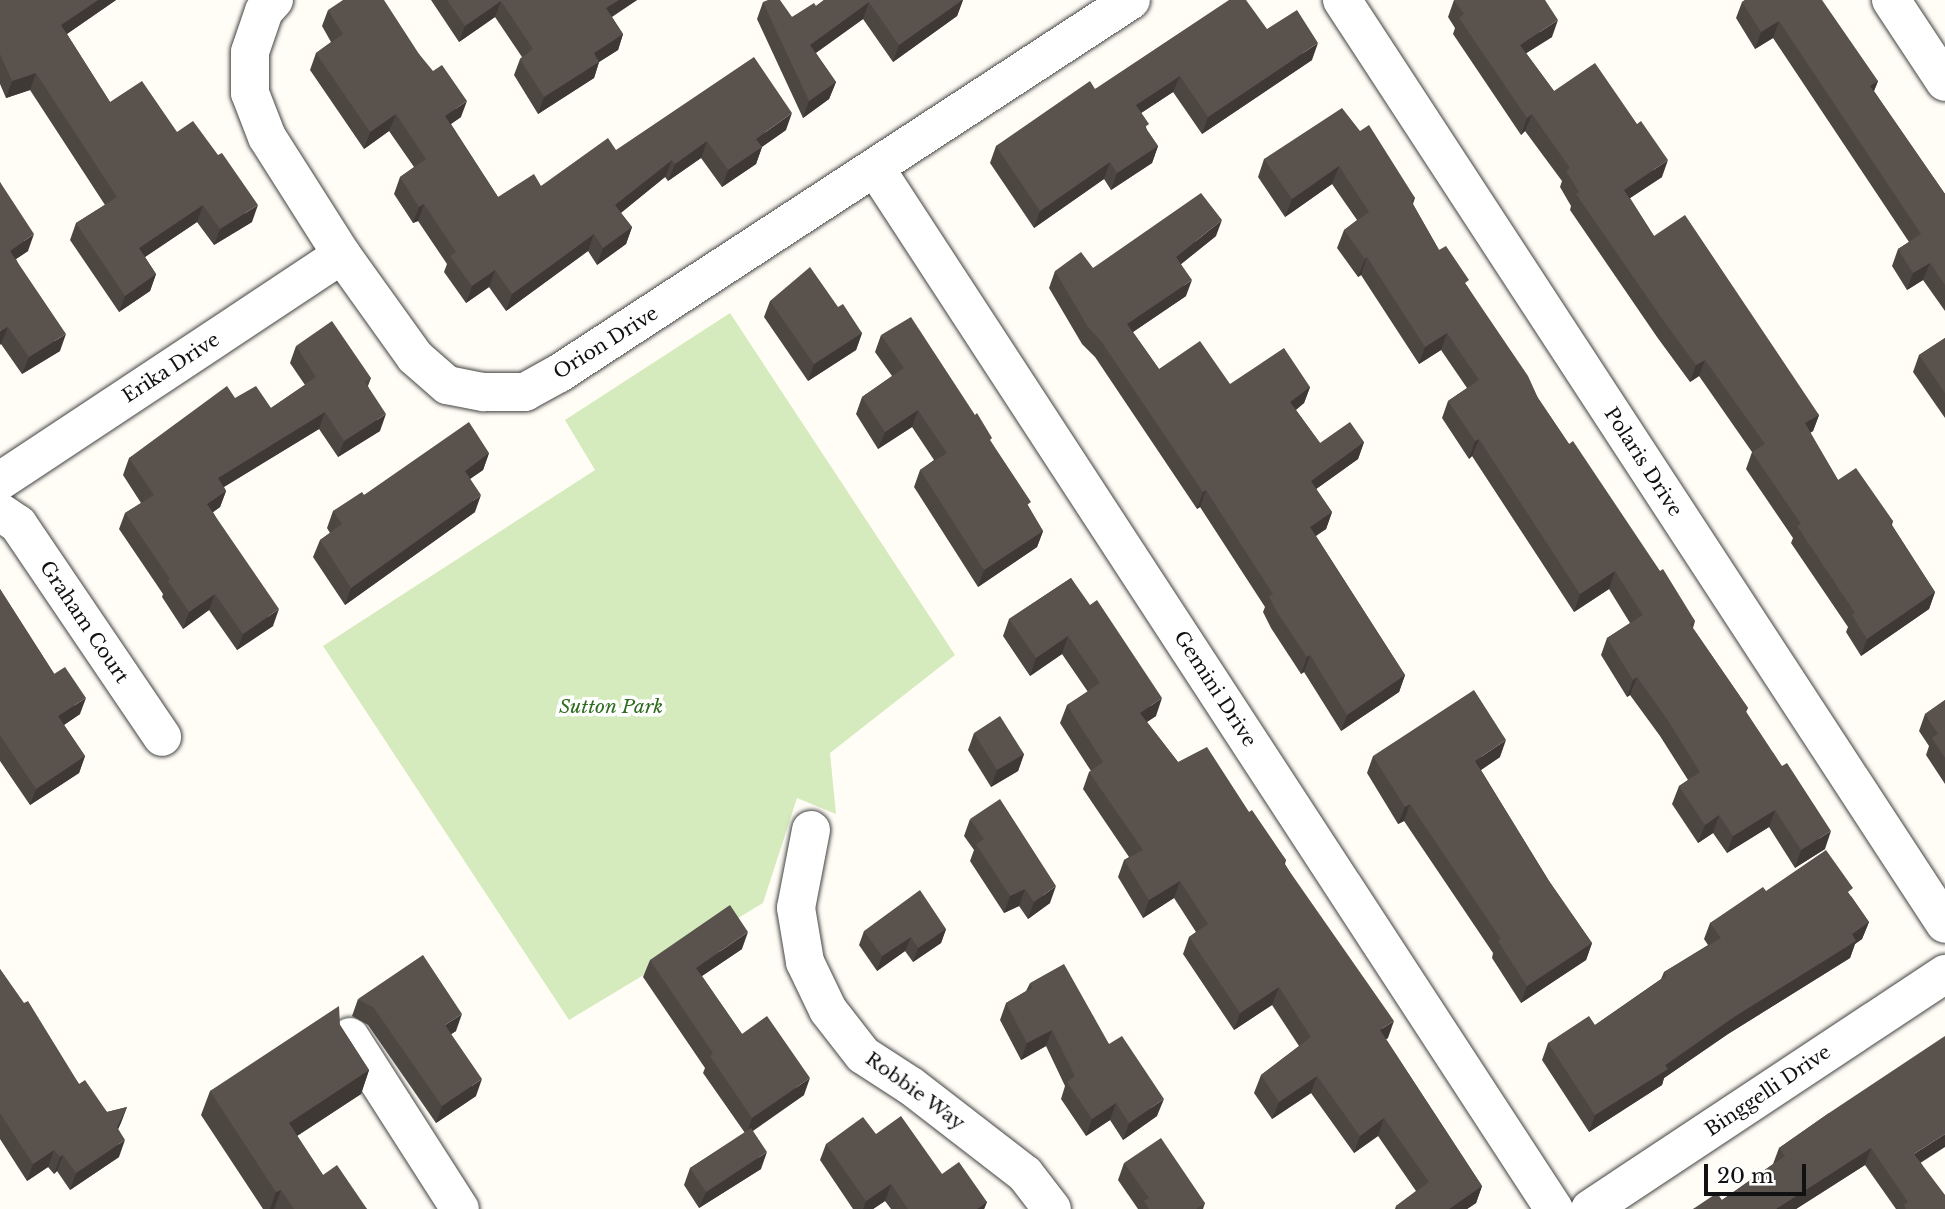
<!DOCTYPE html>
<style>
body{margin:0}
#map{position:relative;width:1945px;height:1209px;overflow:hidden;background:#fffdf5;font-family:"Libre Baskerville",serif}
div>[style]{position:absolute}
.green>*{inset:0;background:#d5ebbd}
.roads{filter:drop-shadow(0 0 2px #444) drop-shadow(0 0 2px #444)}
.minor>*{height:38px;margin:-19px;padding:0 19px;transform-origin:19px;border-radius:19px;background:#fff}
.wall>*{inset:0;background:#4d4742}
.shaded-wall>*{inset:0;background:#3f3936}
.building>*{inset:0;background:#5a524d}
span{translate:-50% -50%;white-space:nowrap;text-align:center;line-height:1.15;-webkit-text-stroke:7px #fff;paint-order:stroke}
.street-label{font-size:19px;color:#111}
.park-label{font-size:19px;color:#2f6b1f;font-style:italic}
.scale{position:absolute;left:1704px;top:1164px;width:102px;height:32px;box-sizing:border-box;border:4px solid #111;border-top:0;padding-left:9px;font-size:21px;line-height:24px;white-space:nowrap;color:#111;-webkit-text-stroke:5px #fff;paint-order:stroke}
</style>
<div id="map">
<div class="green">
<div style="clip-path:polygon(730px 313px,955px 655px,830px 753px,836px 814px,797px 798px,763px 903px,569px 1020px,323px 646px,595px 470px,565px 420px)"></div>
</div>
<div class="roads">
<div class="minor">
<div style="left:274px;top:0;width:15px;rotate:132deg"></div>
<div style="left:264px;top:11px;width:43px;rotate:108.9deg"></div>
<div style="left:250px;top:52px;width:41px;rotate:90deg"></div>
<div style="left:250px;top:93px;width:47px;rotate:68.9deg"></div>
<div style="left:267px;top:137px;width:140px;rotate:57.6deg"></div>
<div style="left:342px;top:255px;width:125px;rotate:54.4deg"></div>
<div style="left:415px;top:357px;width:43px;rotate:41.2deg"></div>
<div style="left:447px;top:385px;width:38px;rotate:11deg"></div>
<div style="left:484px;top:392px;width:41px"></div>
<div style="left:525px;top:392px;width:38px;rotate:-29deg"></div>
<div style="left:558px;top:374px;width:684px;rotate:-33.13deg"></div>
<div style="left:1342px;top:0;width:1103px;rotate:56.87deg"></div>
<div style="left:1891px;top:0;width:98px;rotate:56.6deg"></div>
<div style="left:876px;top:169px;width:1241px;rotate:56.9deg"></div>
<div style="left:0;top:481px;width:410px;rotate:-33.5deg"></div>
<div style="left:0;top:512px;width:22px;rotate:34deg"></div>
<div style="left:18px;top:524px;width:257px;rotate:55.9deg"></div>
<div style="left:811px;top:830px;width:79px;rotate:100.9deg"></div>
<div style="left:796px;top:908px;width:55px;rotate:80.5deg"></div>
<div style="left:805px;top:962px;width:53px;rotate:64.4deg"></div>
<div style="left:828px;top:1010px;width:57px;rotate:52.1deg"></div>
<div style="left:863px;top:1055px;width:57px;rotate:32.9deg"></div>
<div style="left:911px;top:1086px;width:144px;rotate:37.7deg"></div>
<div style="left:1025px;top:1174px;width:44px;rotate:52.4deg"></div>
<div style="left:350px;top:1037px;width:204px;rotate:57.4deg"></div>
<div style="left:1590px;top:1209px;width:426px;rotate:-33.5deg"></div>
</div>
</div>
<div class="wall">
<div style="clip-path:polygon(0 0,116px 0,67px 34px,110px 102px,177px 132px,252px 222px,214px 245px,197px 222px,145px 257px,156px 274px,150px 291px,119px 312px,70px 240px,76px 223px,105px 205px,30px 90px,6px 98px,0 84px)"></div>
<div style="clip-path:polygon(431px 0,637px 0,612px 17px,623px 34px,618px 50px,599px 62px,594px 78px,538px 114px,514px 75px,520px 59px,522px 57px,495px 17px,459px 42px)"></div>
<div style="clip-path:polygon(824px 0,963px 0,957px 16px,893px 62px,863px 19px,816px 53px,836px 82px,829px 99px,803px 118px,757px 19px,763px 2px,792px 17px,816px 6px)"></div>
<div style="clip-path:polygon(1454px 0,1552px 37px,1526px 53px,1554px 91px,1662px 177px,1630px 198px,1654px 236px,1819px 415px,1813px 431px,1810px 433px,1838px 480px,1893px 521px,1892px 525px,1935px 592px,1929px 609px,1861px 656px,1846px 632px,1848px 627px,1791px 543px,1793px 538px,1746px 469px,1752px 452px,1699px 376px,1690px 382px,1657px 337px,1570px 210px,1571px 206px,1560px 187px,1562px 181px,1525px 131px,1521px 135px,1453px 34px,1455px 28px,1448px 17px)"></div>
<div style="clip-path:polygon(1745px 0,1878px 81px,1874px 91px,1945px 194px,1945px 311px,1923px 280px,1907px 290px,1892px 266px,1898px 249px,1909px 242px,1773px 38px,1755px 49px,1736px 18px,1742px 2px)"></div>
<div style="clip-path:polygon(328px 10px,419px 54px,461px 117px,451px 124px,498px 197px,541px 186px,616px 150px,786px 130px,762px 147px,756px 164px,722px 187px,701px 158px,668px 181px,665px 177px,621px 213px,632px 227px,626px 244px,597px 265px,588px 251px,506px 311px,489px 287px,466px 303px,444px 272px,447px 264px,418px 221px,413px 223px,394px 194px,400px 177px,414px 167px,389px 131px,364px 149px,310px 70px,316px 53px,331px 42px,322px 26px)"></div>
<div style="clip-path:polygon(1267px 29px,1312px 60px,1202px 134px,1173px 92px,1141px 113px,1147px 130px,1158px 146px,1152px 163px,1111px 190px,1104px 179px,1034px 228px,990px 163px,996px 146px,1095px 89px)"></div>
<div style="clip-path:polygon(1360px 131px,1415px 198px,1413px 204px,1439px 250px,1467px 286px,1538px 398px,1569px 444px,1695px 621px,1693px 628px,1748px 708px,1746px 712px,1825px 849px,1795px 868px,1769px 827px,1727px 853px,1713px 833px,1698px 843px,1672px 804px,1679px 786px,1688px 780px,1660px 736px,1630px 695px,1627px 697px,1601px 655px,1607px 638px,1630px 623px,1609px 589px,1574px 612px,1472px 456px,1469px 459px,1442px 418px,1448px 401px,1467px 388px,1441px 350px,1419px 364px,1361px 275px,1358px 277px,1337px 248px,1344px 230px,1357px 220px,1332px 184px,1285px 217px,1258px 177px,1264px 159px)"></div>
<div style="clip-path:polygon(0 182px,28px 251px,16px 259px,60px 351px,22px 374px,1px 344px)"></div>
<div style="clip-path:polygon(1216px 236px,1181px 264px,1186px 296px,1133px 332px,1159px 369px,1230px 384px,1310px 387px,1304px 403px,1296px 410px,1320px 443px,1364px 442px,1358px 459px,1316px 489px,1332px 512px,1326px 529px,1316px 536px,1405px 675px,1399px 692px,1341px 731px,1304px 672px,1301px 674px,1271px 628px,1263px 612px,1265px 607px,1200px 507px,1197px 509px,1095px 357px,1082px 344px,1049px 288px,1055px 271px,1093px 268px)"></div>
<div style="clip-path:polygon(770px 301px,838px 307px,862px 333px,856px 350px,808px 381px,764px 317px)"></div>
<div style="clip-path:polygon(881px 335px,991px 442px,1043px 531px,1037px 547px,978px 587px,914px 487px,920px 470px,934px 460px,912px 427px,878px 449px,856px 414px,862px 397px,892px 376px,875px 352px)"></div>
<div style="clip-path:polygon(1945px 338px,1945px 418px,1913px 372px,1919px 355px)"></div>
<div style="clip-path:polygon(296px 346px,371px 378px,368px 386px,380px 431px,338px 457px,319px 429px,224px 487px,226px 491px,220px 507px,213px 512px,273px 626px,237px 650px,209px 610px,183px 629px,162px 597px,163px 594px,119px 529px,125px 513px,141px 503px,123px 475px,129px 458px,235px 398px,271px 408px,305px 385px,290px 363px)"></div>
<div style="clip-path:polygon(489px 453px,483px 470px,470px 479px,475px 512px,345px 605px,313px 557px,320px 540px,330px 533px,327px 528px,333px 511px,364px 495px)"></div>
<div style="clip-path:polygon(1071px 578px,1156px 716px,1147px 722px,1178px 762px,1249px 812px,1286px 860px,1285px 864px,1388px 1038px,1386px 1039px,1482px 1186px,1476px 1203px,1467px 1209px,1395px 1209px,1396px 1206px,1416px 1191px,1378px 1136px,1354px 1153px,1311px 1093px,1272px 1119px,1254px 1093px,1261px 1075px,1299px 1046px,1272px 1005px,1234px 1030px,1183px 954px,1189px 937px,1196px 932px,1174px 898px,1143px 918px,1118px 877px,1124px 860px,1129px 857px,1083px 789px,1089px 772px,1091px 771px,1060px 723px,1067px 705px,1088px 692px,1062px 654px,1030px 676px,1003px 636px,1009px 619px)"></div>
<div style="clip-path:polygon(0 589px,80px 714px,64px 725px,85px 756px,79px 773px,30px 805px,0 761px)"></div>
<div style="clip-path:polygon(1945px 700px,1945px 784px,1926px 755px,1929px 746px,1919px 731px,1925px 714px)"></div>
<div style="clip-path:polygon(974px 733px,1024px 754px,1018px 771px,991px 787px,968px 750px)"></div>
<div style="clip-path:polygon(1373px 756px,1500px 757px,1481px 770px,1549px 881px,1592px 943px,1586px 960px,1521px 1003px,1492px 958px,1493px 953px,1404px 821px,1398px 824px,1367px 773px)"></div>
<div style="clip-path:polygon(970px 819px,1050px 903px,1028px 919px,1019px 906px,1004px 913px,970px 861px,974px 850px,964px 836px)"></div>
<div style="clip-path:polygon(1766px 891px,1851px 896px,1869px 922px,1862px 939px,1855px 944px,1850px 958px,1728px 1034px,1664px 1078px,1662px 1085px,1589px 1132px,1542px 1060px,1548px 1043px,1595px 1025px,1661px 979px,1664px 972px,1708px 945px,1704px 939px,1710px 923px)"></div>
<div style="clip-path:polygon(946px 929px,941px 943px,913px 962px,905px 951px,877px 971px,859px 945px,864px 931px)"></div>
<div style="clip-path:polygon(742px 949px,702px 976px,742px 1034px,804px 1095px,753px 1131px,761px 1169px,699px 1208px,684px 1185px,690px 1168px,745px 1133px,703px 1073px,705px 1068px,643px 977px,650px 960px)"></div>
<div style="clip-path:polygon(0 969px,79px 1084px,107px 1112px,127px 1107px,118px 1129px,119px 1157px,70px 1190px,57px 1171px,54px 1174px,48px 1167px,27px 1181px,0 1139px)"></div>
<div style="clip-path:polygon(1030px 983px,1109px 1044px,1157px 1116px,1123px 1140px,1110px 1120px,1086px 1136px,1061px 1099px,1065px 1086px,1046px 1046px,1021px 1060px,1000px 1020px,1006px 1003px,1026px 991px)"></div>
<div style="clip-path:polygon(358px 999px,456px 1031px,451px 1034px,476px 1096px,436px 1123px,368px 1025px,352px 1016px)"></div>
<div style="clip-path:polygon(340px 1025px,369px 1070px,361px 1094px,297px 1136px,323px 1175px,367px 1209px,263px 1209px,201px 1115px,210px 1091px)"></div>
<div style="clip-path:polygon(1829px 1113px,1921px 1163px,1945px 1209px,1896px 1209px,1865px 1165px,1796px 1209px,1693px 1209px,1722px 1200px,1773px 1164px,1779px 1148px)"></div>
<div style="clip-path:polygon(876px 1134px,942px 1174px,987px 1202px,984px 1209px,891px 1209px,885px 1201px,873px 1209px,853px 1209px,820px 1160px,826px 1144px)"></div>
<div style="clip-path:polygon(1124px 1163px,1205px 1203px,1203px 1209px,1138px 1209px,1118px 1180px)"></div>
</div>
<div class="shaded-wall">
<div style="clip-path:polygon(98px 0,116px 0,55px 42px,61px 25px)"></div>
<div style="clip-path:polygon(619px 0,637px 0,600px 24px,606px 8px)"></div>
<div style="clip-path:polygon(963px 0,957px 16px,893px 62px,899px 45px)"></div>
<div style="clip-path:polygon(501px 1px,495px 17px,459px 42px,465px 26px)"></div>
<div style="clip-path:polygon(869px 2px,863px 19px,804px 61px,810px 45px)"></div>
<div style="clip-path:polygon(1558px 20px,1552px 37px,1514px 61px,1520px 45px)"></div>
<div style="clip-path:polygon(1779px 21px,1773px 38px,1755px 49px,1761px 32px)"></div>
<div style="clip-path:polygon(623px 34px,618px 50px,599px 62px,594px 78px,538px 114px,544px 97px,594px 53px)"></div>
<div style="clip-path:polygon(1318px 43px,1312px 60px,1202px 134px,1208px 117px)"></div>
<div style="clip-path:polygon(36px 73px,30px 90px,6px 98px,12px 81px)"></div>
<div style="clip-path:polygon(1180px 76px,1173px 92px,1129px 121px,1136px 105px)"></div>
<div style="clip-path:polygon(1878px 81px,1871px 98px,1870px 86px)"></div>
<div style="clip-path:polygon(836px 82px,829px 99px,803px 118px,809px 101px)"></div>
<div style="clip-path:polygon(467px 101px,461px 117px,439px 132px,445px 116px)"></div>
<div style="clip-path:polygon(792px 113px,786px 130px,760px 148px,762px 147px,756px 164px,722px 187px,728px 170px,756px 139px)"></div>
<div style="clip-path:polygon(396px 114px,389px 131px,364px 149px,370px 132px)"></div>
<div style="clip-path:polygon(1532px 114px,1525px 131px,1521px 135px,1527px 118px)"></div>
<div style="clip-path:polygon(707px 141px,701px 158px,668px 181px,675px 164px)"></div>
<div style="clip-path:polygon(1158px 146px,1152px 163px,1111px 190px,1117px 173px)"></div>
<div style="clip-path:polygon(672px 160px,665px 177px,609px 222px,615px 205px)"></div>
<div style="clip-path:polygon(1668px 160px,1662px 177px,1618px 206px,1624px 190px)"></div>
<div style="clip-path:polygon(1110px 162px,1104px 179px,1034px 228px,1040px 211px)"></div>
<div style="clip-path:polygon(1339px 166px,1332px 184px,1285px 217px,1292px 199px)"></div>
<div style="clip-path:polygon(424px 204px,418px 221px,413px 223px,419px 207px)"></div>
<div style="clip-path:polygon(203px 205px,197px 222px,133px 265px,139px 248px)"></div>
<div style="clip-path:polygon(258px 205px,252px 222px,214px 245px,220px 229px)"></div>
<div style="clip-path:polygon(1222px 220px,1216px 236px,1170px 273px,1176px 257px)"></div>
<div style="clip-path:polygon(632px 227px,626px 244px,597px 265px,603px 248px)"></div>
<div style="clip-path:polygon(34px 234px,28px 251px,4px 267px,10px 251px)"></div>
<div style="clip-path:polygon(594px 234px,588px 251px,506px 311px,512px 294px)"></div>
<div style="clip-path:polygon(1367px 257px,1361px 275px,1358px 277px,1365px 259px)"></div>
<div style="clip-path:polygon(1930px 263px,1923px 280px,1907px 290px,1913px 273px)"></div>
<div style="clip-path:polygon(495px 270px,489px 287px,466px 303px,472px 286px)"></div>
<div style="clip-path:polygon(156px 274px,150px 291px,119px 312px,125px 296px)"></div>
<div style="clip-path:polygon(1192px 280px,1186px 296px,1121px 340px,1127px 324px)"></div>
<div style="clip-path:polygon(8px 327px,1px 344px,0 345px,0 331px)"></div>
<div style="clip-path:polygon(862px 333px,856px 350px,808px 381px,814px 364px)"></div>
<div style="clip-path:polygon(1447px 333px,1441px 350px,1419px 364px,1425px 347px)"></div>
<div style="clip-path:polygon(66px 334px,60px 351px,22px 374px,29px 357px)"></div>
<div style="clip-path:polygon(1705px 360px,1699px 376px,1690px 382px,1696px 365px)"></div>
<div style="clip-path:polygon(1310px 387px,1304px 403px,1284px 419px,1290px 402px)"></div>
<div style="clip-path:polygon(918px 410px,912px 427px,878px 449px,885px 432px)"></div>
<div style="clip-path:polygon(325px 412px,319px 429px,212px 494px,218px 478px)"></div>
<div style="clip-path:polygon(386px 414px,380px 431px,338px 457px,344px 441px)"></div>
<div style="clip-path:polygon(1819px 415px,1813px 431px,1798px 440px,1805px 423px)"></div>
<div style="clip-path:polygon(1479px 439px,1472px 456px,1469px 459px,1475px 441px)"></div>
<div style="clip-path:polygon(1364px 442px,1358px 459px,1305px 497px,1311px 481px)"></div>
<div style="clip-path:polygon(489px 453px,483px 470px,458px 487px,465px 471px)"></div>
<div style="clip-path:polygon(1206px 490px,1200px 507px,1197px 509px,1203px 492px)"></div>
<div style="clip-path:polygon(226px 491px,220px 507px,201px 521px,207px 504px)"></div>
<div style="clip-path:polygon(481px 495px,475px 512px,345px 605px,351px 588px)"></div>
<div style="clip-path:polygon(1332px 512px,1326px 529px,1304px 543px,1310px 527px)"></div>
<div style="clip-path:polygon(1043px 531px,1037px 547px,978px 587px,984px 570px)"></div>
<div style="clip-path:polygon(1615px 571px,1609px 589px,1574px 612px,1580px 594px)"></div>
<div style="clip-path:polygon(1935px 592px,1929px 609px,1861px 656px,1867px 639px)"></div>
<div style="clip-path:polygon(215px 594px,209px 610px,183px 629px,189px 612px)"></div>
<div style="clip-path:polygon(279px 609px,273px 626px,237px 650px,243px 634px)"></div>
<div style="clip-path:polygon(1068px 636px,1062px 654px,1030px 676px,1036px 658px)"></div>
<div style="clip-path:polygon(1310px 655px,1304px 672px,1301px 674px,1307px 657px)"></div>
<div style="clip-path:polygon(1405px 675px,1399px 692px,1341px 731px,1347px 715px)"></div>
<div style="clip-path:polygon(1637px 677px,1630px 695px,1627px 697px,1633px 680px)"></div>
<div style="clip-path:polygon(86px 698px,80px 714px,52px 733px,58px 716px)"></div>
<div style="clip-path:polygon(1162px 698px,1156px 716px,1134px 730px,1140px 713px)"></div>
<div style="clip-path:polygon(1506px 740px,1500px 757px,1469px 778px,1475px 761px)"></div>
<div style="clip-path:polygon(1024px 754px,1018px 771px,991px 787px,997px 770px)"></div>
<div style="clip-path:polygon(85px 756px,79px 773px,30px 805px,36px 789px)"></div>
<div style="clip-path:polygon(1410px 804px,1404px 821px,1398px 824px,1405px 807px)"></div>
<div style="clip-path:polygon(1775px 810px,1769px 827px,1727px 853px,1733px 836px)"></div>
<div style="clip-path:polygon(1719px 815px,1713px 833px,1698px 843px,1705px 825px)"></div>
<div style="clip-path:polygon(1831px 831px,1825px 849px,1795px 868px,1801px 850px)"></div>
<div style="clip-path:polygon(1180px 881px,1174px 898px,1143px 918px,1149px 900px)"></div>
<div style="clip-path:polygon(1056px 886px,1050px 903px,1028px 919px,1034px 902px)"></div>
<div style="clip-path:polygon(1025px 889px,1019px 906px,1004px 913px,1010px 896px)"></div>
<div style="clip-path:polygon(1869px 922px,1862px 939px,1855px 944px,1850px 958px,1728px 1034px,1664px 1078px,1662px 1085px,1589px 1132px,1595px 1115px)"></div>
<div style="clip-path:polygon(946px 929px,941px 943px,913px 962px,918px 948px)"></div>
<div style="clip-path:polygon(748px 932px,742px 949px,690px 984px,696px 968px)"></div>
<div style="clip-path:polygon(911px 937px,905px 951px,877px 971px,882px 956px)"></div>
<div style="clip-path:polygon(1592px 943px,1586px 960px,1521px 1003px,1527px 986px)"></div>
<div style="clip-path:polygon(1279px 987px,1272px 1005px,1234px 1030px,1240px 1013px)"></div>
<div style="clip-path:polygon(462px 1014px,456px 1031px,439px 1042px,445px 1025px)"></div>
<div style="clip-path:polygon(1394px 1021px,1388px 1038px,1374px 1047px,1380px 1030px)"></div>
<div style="clip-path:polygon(1052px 1030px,1046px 1046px,1021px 1060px,1027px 1043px)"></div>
<div style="clip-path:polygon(369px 1070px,361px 1094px,280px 1147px,289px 1123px)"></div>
<div style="clip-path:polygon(1317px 1076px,1311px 1093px,1272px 1119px,1279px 1102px)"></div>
<div style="clip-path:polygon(810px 1078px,804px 1095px,746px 1135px,752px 1118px)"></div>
<div style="clip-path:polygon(482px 1079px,476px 1096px,436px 1123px,442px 1106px)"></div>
<div style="clip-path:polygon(1164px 1099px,1157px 1116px,1123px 1140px,1129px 1123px)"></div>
<div style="clip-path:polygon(1116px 1103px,1110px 1120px,1086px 1136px,1092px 1119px)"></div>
<div style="clip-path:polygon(127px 1107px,121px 1123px,111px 1144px,117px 1127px)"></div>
<div style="clip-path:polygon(1384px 1118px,1378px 1136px,1354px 1153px,1360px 1136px)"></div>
<div style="clip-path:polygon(1945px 1134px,1945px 1147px,1908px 1171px,1914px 1154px)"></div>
<div style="clip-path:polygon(125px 1140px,119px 1157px,70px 1190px,76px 1173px)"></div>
<div style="clip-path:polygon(1871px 1148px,1865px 1165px,1796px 1209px,1776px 1209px)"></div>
<div style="clip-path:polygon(54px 1150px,48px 1167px,27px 1181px,33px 1164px)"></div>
<div style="clip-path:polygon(767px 1152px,761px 1169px,699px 1208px,706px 1192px)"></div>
<div style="clip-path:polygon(63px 1155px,57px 1171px,54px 1174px,60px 1157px)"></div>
<div style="clip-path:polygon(891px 1184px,885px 1201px,873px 1209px,863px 1209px,866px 1201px)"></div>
<div style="clip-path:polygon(1482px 1186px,1476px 1203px,1467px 1209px,1449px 1209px)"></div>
<div style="clip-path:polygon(281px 1190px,274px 1209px,270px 1209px,276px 1192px)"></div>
<div style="clip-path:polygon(987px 1202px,984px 1209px,977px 1209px)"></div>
</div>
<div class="building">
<div style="clip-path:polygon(0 0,98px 0,61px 25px,110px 102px,142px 81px,177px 132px,193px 121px,218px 155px,222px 153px,258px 205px,220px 229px,203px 205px,139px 248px,156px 274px,125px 296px,76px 223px,117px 197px,36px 73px,12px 81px,0 54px)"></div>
<div style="clip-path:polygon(343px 0,384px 0,419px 54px,433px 71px,442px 65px,467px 101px,445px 116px,498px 197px,534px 174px,541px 186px,608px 138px,616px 150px,754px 57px,792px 113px,756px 139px,762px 147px,728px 170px,707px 141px,675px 164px,672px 160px,615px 205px,632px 227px,603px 248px,594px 234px,512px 294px,495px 270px,472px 286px,450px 256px,456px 252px,424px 204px,419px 207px,400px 177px,426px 159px,396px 114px,370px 132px,316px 53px,343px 34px,328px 10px)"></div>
<div style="clip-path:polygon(447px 0,619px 0,606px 8px,623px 34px,594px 53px,599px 62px,544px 97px,520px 59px,533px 49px,501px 1px,465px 26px)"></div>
<div style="clip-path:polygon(768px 0,780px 0,792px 17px,814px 3px,816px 6px,824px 0,962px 0,899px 45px,869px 2px,810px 45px,836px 82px,809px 101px,763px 2px)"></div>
<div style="clip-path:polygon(1229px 0,1246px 0,1267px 29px,1297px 10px,1318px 43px,1208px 117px,1180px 76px,1136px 105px,1149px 124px,1145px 127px,1158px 146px,1117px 173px,1110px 162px,1040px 211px,996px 146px,1090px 81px,1095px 89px)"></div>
<div style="clip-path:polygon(1454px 0,1545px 0,1558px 20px,1520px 45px,1554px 91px,1595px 63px,1637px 124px,1641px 121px,1668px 160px,1624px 190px,1654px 236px,1685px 215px,1819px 415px,1805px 423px,1838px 480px,1856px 468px,1893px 521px,1890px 523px,1935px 592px,1867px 639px,1852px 615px,1855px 613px,1797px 526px,1801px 524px,1752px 452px,1765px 444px,1705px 360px,1696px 365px,1663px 320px,1576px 194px,1579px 192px,1566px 171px,1570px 168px,1532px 114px,1527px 118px,1459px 18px,1464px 14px)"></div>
<div style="clip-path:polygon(1745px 0,1822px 0,1878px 81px,1870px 86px,1945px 194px,1945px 285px,1930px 263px,1913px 273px,1898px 249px,1921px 234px,1779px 21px,1761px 32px,1742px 2px)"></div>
<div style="clip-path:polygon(1342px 108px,1360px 131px,1369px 125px,1415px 198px,1411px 201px,1439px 250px,1446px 246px,1469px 280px,1465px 283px,1528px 376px,1538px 398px,1569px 444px,1573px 441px,1660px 571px,1663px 569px,1695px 621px,1690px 624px,1748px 708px,1745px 710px,1782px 766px,1787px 763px,1831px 831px,1801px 850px,1775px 810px,1733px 836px,1719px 815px,1705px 825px,1679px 786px,1700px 772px,1667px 719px,1637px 677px,1633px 680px,1607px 638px,1643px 615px,1615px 571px,1580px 594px,1479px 439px,1475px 441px,1448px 401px,1479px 380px,1447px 333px,1425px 347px,1367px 257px,1365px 259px,1344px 230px,1369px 212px,1339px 166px,1292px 199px,1264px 159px)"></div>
<div style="clip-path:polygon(0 182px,34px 234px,10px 251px,66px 334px,29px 357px,8px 327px,0 331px)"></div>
<div style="clip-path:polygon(1201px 193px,1222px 220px,1176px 257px,1192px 280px,1127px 324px,1159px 369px,1200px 341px,1230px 384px,1284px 348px,1310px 387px,1290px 402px,1320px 443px,1350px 422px,1364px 442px,1311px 481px,1332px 512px,1310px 527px,1405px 675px,1347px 715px,1310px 655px,1307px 657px,1277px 612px,1269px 596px,1273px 594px,1206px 490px,1203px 492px,1101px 341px,1088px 327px,1055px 271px,1081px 252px,1093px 268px)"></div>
<div style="clip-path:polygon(810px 267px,838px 307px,843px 304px,862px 333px,814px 364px,770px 301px)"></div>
<div style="clip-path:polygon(911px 317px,975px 415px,977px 413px,992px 438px,990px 440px,1031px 502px,1027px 505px,1043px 531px,984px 570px,920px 470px,947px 453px,918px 410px,885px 432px,862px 397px,904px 368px,881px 335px)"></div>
<div style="clip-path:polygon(332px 321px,371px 378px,365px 382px,386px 414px,344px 441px,325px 412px,218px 478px,226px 491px,207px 504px,279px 609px,243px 634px,215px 594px,189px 612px,168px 581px,170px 579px,125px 513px,154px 495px,129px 458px,227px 386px,235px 398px,256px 386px,271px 408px,316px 377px,296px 346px)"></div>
<div style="clip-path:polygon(1945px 338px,1945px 393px,1919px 355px)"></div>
<div style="clip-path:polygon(469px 422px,489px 453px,465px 471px,481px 495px,351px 588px,320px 540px,342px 524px,333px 511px,362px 492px,364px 495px)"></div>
<div style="clip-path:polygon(1071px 578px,1090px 605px,1097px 600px,1162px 698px,1140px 713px,1178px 762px,1207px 747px,1249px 812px,1252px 810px,1286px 860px,1283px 862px,1394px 1021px,1380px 1030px,1482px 1186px,1449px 1209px,1398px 1209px,1396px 1206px,1429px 1182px,1384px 1118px,1360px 1136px,1317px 1076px,1279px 1102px,1261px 1075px,1311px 1037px,1279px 987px,1240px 1013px,1189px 937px,1208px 924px,1180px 881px,1149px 900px,1124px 860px,1143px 850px,1089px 772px,1103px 762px,1067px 705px,1100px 683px,1068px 636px,1036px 658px,1009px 619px)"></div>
<div style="clip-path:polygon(0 589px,54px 674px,65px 667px,86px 698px,58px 716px,85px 756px,36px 789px,0 735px)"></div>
<div style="clip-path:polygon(1474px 690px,1506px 740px,1475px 761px,1549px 881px,1592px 943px,1527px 986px,1498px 941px,1501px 939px,1410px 804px,1405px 807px,1373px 756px)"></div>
<div style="clip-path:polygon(1945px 700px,1945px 758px,1932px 738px,1938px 734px,1925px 714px)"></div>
<div style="clip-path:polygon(1000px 716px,1024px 754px,997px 770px,974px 733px)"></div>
<div style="clip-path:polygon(1000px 799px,1056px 886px,1034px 902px,1025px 889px,1010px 896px,976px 844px,984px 839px,970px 819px)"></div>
<div style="clip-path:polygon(1826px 850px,1853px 888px,1848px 892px,1869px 922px,1852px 934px,1856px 941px,1734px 1017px,1665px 1065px,1668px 1069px,1595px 1115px,1548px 1043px,1589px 1016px,1595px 1025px,1666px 976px,1664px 972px,1721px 938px,1710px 923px,1763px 887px,1766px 891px)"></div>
<div style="clip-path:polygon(920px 890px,946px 929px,918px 948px,911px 937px,882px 956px,864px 931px)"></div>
<div style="clip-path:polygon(730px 905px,748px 932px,696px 968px,742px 1034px,767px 1016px,810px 1078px,752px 1118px,710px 1056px,713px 1053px,650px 960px)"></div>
<div style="clip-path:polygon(423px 955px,462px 1014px,445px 1025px,482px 1079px,442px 1106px,374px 1008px,358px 999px)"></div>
<div style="clip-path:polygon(1064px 964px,1109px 1044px,1122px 1036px,1164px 1099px,1129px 1123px,1116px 1103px,1092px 1119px,1067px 1082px,1075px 1076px,1052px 1030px,1027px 1043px,1006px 1003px,1032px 988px,1030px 983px)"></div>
<div style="clip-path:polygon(0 969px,24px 1003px,28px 1001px,79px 1084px,85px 1080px,107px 1112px,127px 1107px,117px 1127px,125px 1140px,76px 1173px,63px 1155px,60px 1157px,54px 1150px,33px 1164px,0 1113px)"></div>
<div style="clip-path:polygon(339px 1006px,340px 1025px,369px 1070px,289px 1123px,323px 1175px,337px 1165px,367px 1209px,294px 1209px,281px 1190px,276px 1192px,210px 1091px)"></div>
<div style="clip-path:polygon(1945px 1036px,1945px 1134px,1914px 1154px,1945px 1195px,1945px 1209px,1906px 1209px,1904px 1205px,1908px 1202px,1871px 1148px,1776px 1209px,1693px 1209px,1717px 1193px,1722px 1200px,1785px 1156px,1779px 1148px,1829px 1113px)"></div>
<div style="clip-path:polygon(901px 1116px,942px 1174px,959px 1162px,987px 1202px,977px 1209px,908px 1209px,891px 1184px,866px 1201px,826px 1144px,863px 1117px,876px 1134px)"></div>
<div style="clip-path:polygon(751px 1128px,767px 1152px,706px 1192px,690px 1168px)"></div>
<div style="clip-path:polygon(1161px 1138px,1205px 1203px,1196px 1209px,1149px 1209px,1144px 1201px,1149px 1198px,1124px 1163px)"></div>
</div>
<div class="street-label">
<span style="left:606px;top:343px;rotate:-32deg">Orion Drive</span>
<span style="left:171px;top:368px;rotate:-33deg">Erika Drive</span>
<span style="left:1643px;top:462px;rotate:57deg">Polaris Drive</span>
<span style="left:84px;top:622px;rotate:56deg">Graham Court</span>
<span style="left:1215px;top:689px;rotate:57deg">Gemini Drive</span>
<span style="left:915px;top:1091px;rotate:36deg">Robbie Way</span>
<span style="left:1768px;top:1091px;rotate:-34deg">Binggelli Drive</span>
</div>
<div class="park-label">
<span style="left:611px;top:707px">Sutton Park</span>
</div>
<div class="scale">20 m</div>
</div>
